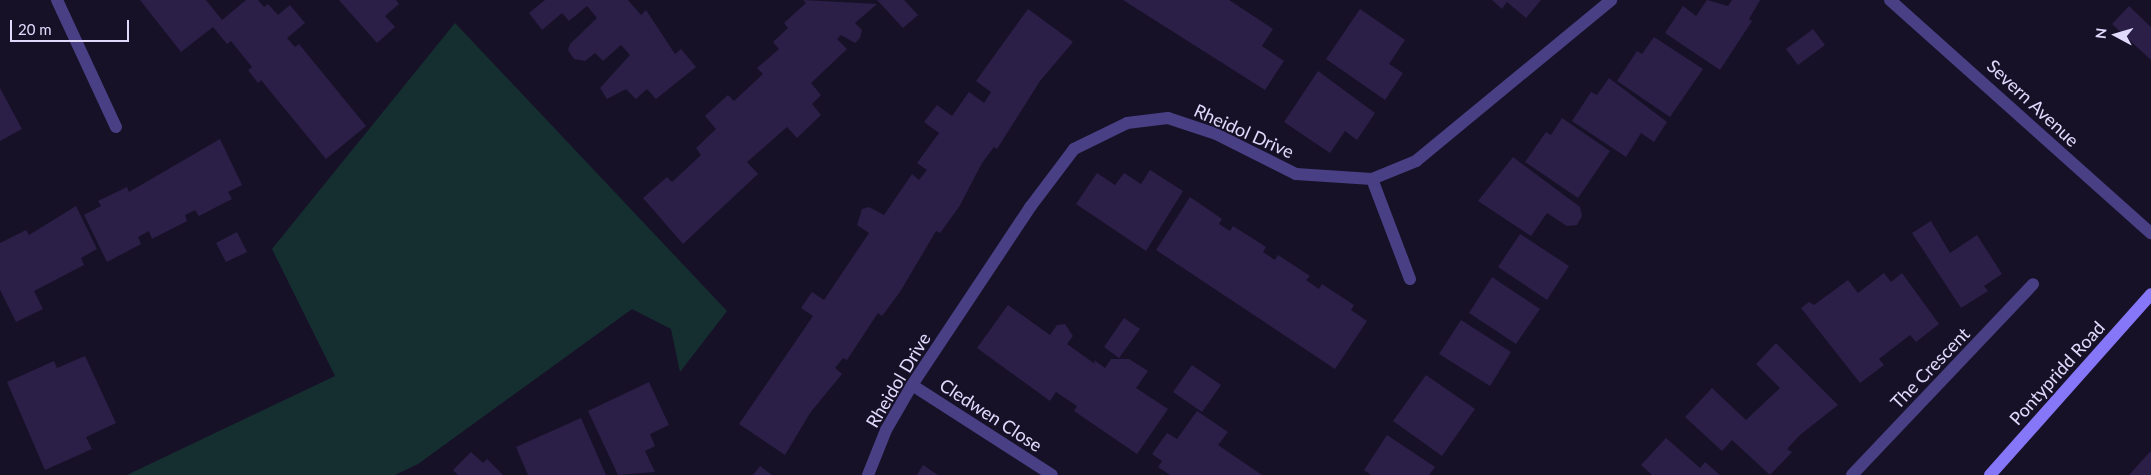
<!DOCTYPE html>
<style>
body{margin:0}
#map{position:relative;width:2151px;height:475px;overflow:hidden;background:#171127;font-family:Lato,sans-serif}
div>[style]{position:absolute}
.green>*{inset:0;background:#152f31}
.building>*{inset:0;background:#2b1e47}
.lane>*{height:12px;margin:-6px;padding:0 6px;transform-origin:6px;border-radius:6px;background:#483f84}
.street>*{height:12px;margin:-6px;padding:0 6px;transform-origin:6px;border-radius:6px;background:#483f84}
.secondary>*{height:12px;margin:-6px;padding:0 6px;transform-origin:6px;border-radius:6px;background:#8676f8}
span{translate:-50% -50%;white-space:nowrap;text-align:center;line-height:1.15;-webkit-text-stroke:4px #171127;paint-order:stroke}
.street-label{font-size:18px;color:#e1dafd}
.north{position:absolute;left:2091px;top:10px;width:50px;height:50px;-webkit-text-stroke:4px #171127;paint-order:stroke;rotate:276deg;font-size:14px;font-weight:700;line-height:20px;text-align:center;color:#e1dafd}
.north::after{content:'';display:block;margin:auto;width:18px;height:22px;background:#e1dafd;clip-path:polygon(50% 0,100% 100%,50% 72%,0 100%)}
.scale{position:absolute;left:10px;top:20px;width:119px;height:22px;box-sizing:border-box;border:2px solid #e1dafd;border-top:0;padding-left:6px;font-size:15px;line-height:18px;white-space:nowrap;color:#e1dafd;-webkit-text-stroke:4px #171127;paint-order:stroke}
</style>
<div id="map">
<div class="green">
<div style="clip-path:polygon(455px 23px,727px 311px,680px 372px,671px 329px,632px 309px,418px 464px,395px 475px,127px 475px,335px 376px,272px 249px)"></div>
</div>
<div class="building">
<div style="clip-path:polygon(140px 0,206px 0,222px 20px,246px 0,258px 0,264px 7px,268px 4px,278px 15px,290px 5px,305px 23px,287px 38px,295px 47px,299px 44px,366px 126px,326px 159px,261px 80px,258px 83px,248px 70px,252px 67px,231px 41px,227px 44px,213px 27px,181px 52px)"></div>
<div style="clip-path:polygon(339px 0,396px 0,399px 4px,385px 16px,395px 27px,377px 43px)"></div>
<div style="clip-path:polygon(545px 0,628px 0,641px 15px,646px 10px,675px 54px,681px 49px,696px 67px,656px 99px,647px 89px,636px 99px,626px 89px,607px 99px,600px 88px,630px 55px,621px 45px,603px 61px,595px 53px,585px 61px,574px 59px,568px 50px,570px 44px,597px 18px,587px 6px,569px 21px,562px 13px,542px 30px,529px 13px)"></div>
<div style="clip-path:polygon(803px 0,877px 4px,855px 23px,862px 30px,860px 38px,855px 43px,841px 35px,837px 39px,847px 49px,811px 83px,821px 95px,812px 104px,821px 115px,797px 138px,787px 127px,747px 162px,758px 174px,683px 244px,643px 198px,667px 177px,672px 182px,701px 155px,696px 148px,716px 129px,705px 116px,728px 95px,734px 101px,763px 74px,757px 68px,779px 49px,773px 42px,788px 28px,784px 23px,806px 3px)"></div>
<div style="clip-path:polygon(877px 0,904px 0,918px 15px,903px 28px)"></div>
<div style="clip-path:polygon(1123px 0,1229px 0,1273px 29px,1262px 46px,1284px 61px,1265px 90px)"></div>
<div style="clip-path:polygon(1492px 0,1541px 0,1526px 18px,1507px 2px,1502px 9px)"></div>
<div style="clip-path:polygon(1707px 0,1728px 6px,1732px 0,1760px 0,1749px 19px,1752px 21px,1720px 70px,1665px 33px,1683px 6px,1696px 16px)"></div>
<div style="clip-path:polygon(2129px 6px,2151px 27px,2151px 60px,2112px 24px)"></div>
<div style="clip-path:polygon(1028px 9px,1073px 42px,1040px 81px,997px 149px,994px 147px,982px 163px,959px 207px,940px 233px,936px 231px,900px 292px,882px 316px,878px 313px,847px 360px,843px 358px,835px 368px,842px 374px,810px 413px,785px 455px,739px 424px,813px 316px,801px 308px,812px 292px,824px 300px,869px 233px,857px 225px,862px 209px,869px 207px,884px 215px,912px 174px,919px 180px,927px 170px,917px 163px,939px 133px,924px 122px,937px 105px,952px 116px,969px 92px,984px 103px,991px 92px,976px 81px)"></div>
<div style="clip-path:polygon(1360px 9px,1405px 40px,1389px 64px,1403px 73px,1385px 100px,1326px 59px)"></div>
<div style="clip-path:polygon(1813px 29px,1825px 45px,1798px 65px,1786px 49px)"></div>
<div style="clip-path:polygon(1654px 37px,1703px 69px,1670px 117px,1617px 81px,1637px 51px,1642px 54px)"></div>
<div style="clip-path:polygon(1318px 71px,1375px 113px,1357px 140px,1345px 131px,1330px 153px,1284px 122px)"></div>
<div style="clip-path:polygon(1609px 78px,1667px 122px,1654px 142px,1641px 133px,1626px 157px,1572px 121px,1591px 92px,1597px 95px)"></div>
<div style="clip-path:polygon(0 88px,22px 129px,0 141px)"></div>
<div style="clip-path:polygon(1562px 118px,1610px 151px,1578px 198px,1525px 162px,1546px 132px,1551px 135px)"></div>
<div style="clip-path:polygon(220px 139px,242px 185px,228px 192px,232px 199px,199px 216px,195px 210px,185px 215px,187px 221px,152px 239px,149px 231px,138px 237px,141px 244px,107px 262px,84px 215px,101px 206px,98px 201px,127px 187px,129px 192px)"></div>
<div style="clip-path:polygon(1513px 157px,1580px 207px,1582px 216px,1577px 225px,1567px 226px,1547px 213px,1531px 236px,1478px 201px)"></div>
<div style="clip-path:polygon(1150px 170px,1183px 191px,1146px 251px,1076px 204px,1097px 173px,1115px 185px,1124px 173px,1141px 184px)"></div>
<div style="clip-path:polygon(1190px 197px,1222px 219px,1219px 224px,1230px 231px,1233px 226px,1266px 247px,1263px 252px,1275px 260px,1278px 255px,1310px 276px,1306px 280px,1319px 289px,1322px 284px,1354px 305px,1351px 310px,1367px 321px,1335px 369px,1156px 250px)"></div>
<div style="clip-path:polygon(76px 206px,97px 249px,81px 258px,84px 265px,34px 291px,43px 309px,16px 322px,0 290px,0 243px,26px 230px,29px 235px)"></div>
<div style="clip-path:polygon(1931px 221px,1950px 253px,1977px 235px,2002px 274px,1984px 286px,1988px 291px,1961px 308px,1912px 233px)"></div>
<div style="clip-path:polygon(237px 232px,247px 252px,226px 262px,216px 243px)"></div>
<div style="clip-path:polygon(1520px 234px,1569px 266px,1547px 300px,1498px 267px)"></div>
<div style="clip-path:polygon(1884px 273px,1891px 282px,1902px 273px,1939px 324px,1916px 342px,1910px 335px,1879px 359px,1884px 365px,1860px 383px,1801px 308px,1809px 302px,1814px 305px,1848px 280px,1858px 293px)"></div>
<div style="clip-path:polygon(1492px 277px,1540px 309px,1516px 344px,1469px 313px)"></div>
<div style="clip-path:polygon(1008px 305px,1050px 335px,1057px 325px,1065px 324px,1073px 336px,1067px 344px,1095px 364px,1094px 360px,1105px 368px,1111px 359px,1129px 359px,1148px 371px,1136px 388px,1168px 409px,1137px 454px,1074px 411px,1077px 406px,1056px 392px,1050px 401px,977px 348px)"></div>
<div style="clip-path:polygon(1124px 318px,1140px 329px,1119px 358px,1104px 347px)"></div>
<div style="clip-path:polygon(1461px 320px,1511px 352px,1490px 386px,1439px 354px)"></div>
<div style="clip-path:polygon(1776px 343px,1838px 405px,1800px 435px,1787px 449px,1792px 452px,1770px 475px,1732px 440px,1722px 451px,1685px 417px,1712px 388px,1746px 420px,1780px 388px,1756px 364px)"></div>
<div style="clip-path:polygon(85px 356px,116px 423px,86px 437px,92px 449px,45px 470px,7px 382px,54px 361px,57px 368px)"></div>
<div style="clip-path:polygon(1192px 365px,1221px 385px,1202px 412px,1173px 392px)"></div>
<div style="clip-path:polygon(1426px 375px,1475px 409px,1442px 456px,1393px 421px)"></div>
<div style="clip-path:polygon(649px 382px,669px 425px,650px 434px,655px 446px,645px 451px,655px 472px,618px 475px,588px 411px)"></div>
<div style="clip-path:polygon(1197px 411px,1228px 432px,1218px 445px,1262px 475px,1170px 475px,1158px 467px,1162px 461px,1152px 454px,1167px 433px,1177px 439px)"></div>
<div style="clip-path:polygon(581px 418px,606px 475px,528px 475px,516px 447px)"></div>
<div style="clip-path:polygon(1387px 435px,1435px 467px,1429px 475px,1371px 475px,1364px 470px)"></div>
<div style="clip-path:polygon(1666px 438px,1700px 468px,1705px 462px,1720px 475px,1652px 475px,1641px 465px)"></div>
<div style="clip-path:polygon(2151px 451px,2151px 475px,2129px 475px,2148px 454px)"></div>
<div style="clip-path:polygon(471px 452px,483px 463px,487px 459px,503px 475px,458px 475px,453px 470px)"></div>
<div style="clip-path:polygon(923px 465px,938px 475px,917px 475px)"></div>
<div style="clip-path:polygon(760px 466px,772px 475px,753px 475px)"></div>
</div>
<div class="lane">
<div style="left:1372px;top:179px;width:107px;rotate:69.2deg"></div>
</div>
<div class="street">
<div style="left:57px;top:0;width:140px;rotate:65.1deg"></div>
<div style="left:1890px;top:0;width:350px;rotate:41.8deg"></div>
<div style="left:912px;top:385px;width:166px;rotate:32.7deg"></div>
<div style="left:868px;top:475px;width:48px;rotate:-68.2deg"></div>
<div style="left:886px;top:430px;width:52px;rotate:-60deg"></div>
<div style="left:912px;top:385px;width:215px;rotate:-56.4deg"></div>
<div style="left:1031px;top:206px;width:71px;rotate:-53deg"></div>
<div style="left:1074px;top:149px;width:59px;rotate:-26.1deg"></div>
<div style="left:1127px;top:123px;width:41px;rotate:-7deg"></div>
<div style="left:1168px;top:118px;width:51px;rotate:18.4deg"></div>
<div style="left:1216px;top:134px;width:89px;rotate:26.6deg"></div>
<div style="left:1296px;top:174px;width:76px;rotate:3.8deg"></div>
<div style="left:1372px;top:179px;width:48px;rotate:-22.2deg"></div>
<div style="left:1416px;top:161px;width:253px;rotate:-39.5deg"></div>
<div style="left:1852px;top:475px;width:263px;rotate:-46.5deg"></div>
</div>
<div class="secondary">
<div style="left:1990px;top:475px;width:242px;rotate:-48.3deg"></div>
</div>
<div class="street-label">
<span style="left:2033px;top:103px;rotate:43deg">Severn Avenue</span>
<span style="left:1244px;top:131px;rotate:24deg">Rheidol Drive</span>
<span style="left:1930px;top:368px;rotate:-46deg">The Crescent</span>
<span style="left:2057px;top:373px;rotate:-48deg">Pontypridd Road</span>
<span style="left:898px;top:380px;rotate:-59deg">Rheidol Drive</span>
<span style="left:991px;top:415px;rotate:33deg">Cledwen Close</span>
</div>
<div class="north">N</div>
<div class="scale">20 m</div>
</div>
